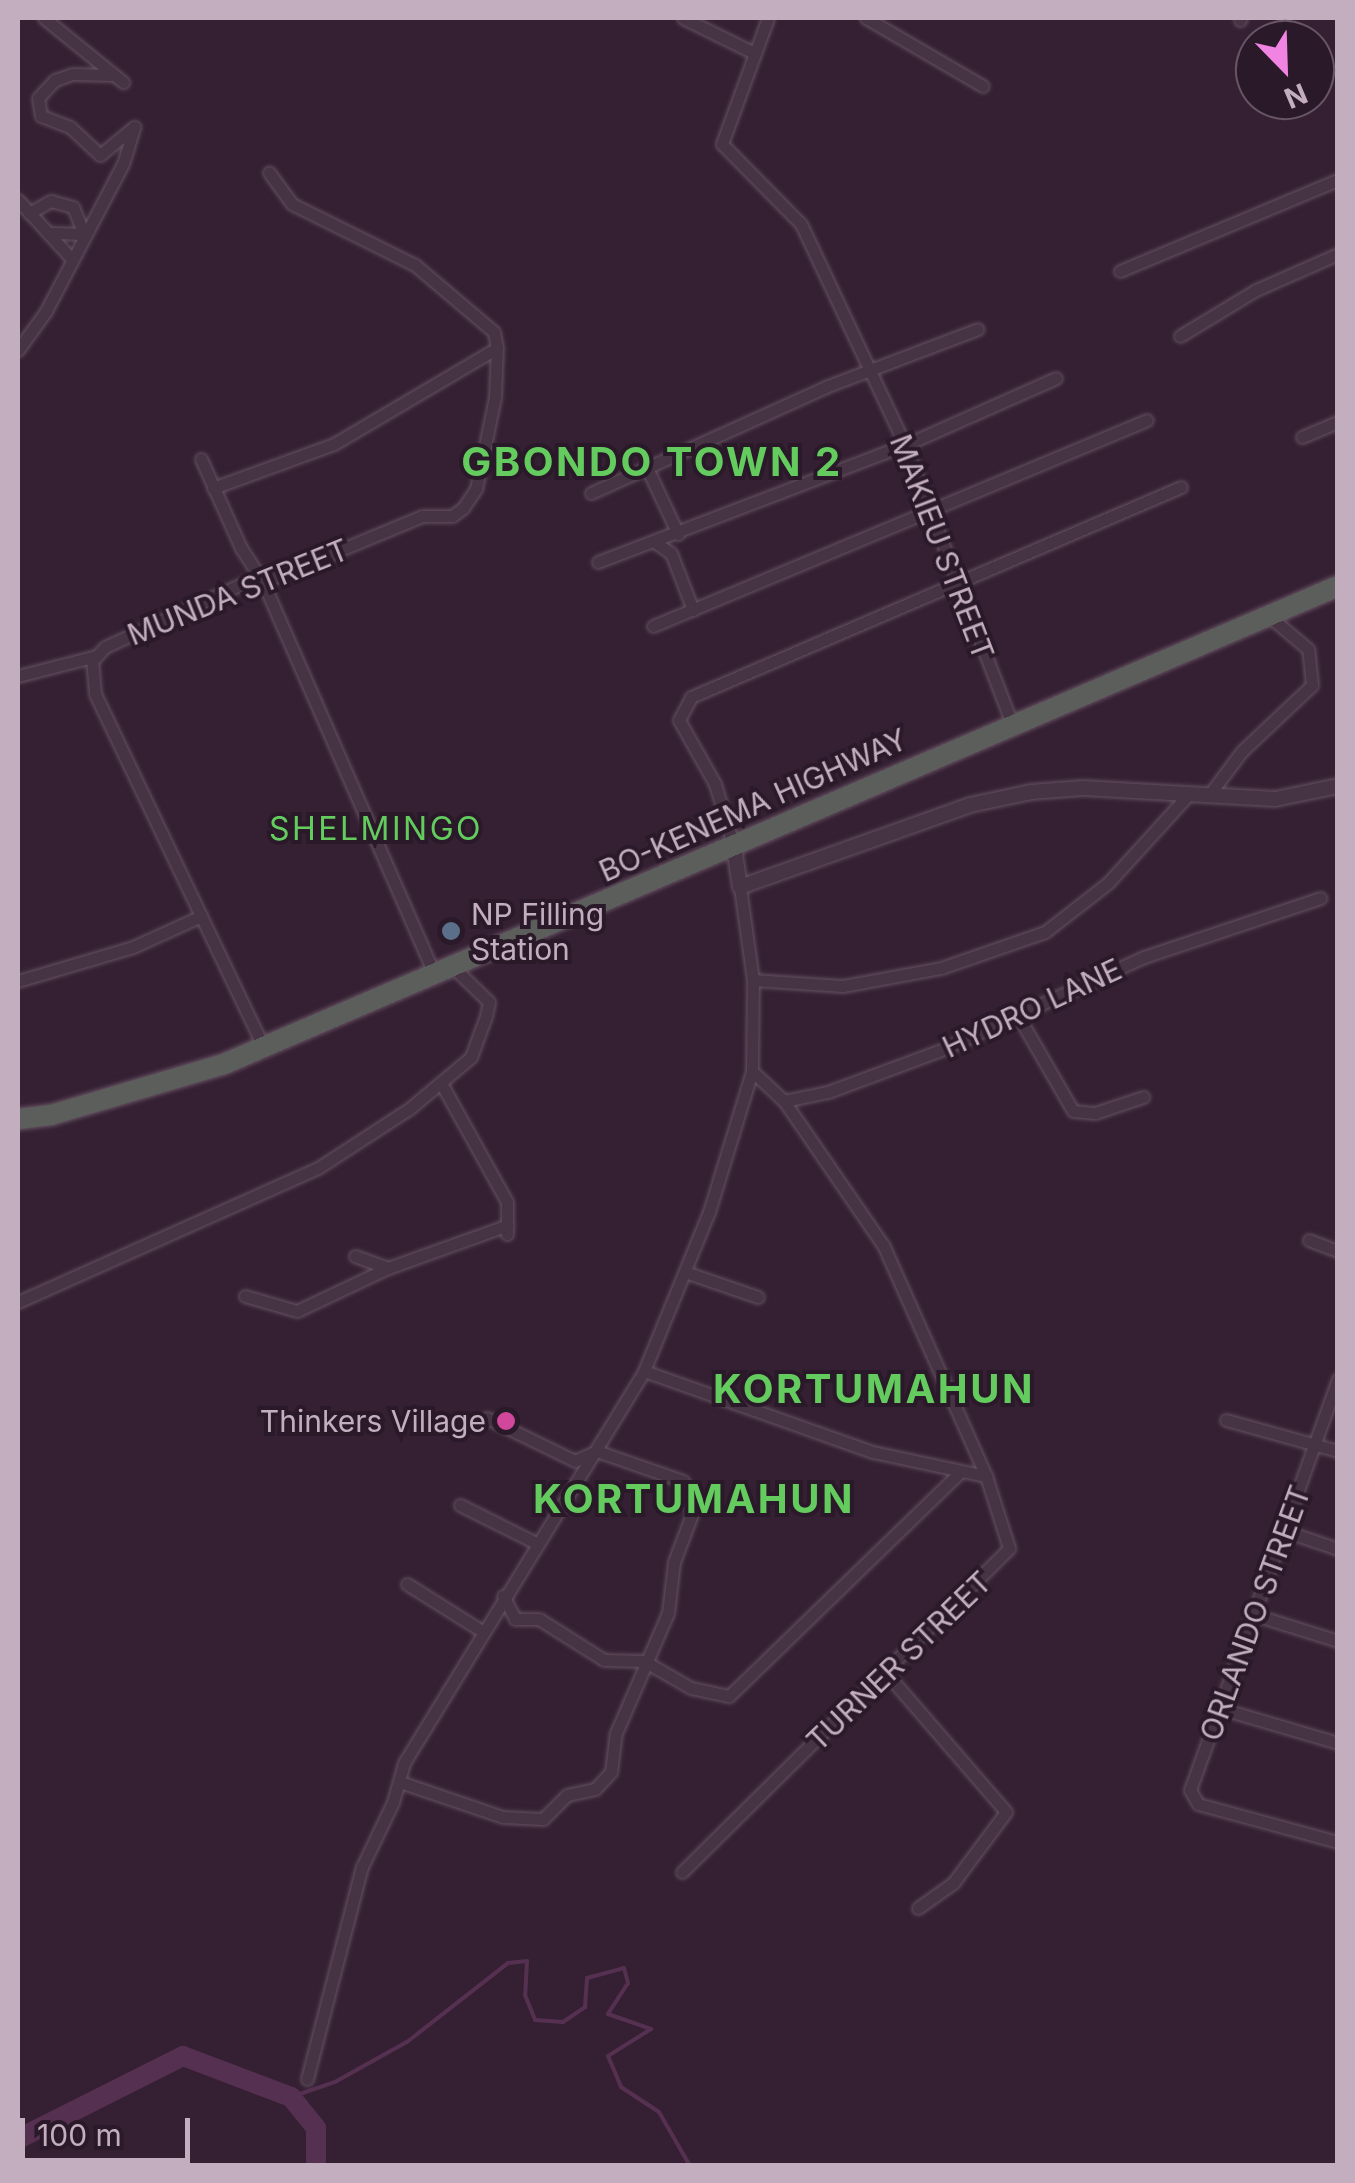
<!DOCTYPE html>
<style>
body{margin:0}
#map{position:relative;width:1355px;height:2183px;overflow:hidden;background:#352033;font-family:Inter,sans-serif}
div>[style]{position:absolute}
.stream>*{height:4px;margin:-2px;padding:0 2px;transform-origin:2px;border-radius:2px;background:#553051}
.river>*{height:20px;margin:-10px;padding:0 10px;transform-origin:10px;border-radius:10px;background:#553051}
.roads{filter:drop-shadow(0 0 2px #645161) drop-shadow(0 0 2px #645161)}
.minor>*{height:11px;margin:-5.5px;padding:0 5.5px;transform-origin:5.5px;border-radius:5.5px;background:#463444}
.tertiary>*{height:14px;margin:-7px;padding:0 7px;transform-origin:7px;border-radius:7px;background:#463444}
.trunk>*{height:20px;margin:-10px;padding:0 10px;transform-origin:10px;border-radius:10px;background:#5c5e5c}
.dots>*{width:28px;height:28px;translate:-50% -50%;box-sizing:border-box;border:5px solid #2a1928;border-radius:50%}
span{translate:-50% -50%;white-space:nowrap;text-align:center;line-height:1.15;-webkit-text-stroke:8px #2a1928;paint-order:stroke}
.street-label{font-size:30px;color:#c3aec0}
.poi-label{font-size:30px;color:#c3aec0}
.left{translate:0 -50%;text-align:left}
.right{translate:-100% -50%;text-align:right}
.neighbourhood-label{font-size:32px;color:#64cc5f;letter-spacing:2.5px}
.district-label{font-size:40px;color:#64cc5f;font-weight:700;letter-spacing:2.5px}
.frame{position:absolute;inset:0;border:20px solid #c3aec0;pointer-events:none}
.north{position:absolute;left:1235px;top:20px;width:100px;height:100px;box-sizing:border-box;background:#2a1928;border:2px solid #675565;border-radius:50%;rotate:157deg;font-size:28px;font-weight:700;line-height:40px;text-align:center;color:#c3aec0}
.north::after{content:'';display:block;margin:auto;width:35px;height:45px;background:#f184e3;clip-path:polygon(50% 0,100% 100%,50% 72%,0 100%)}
.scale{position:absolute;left:20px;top:2118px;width:170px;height:45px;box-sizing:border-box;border:5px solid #c3aec0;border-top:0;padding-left:12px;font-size:30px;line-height:35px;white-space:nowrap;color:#c3aec0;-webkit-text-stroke:8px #2a1928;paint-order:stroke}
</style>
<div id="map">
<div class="stream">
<div style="left:291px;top:2097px;width:46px;rotate:-18.8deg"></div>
<div style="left:335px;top:2082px;width:82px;rotate:-29.1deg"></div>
<div style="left:407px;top:2042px;width:128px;rotate:-38deg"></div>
<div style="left:508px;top:1963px;width:19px;rotate:-6deg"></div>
<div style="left:527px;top:1961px;width:34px;rotate:93deg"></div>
<div style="left:525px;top:1995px;width:27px;rotate:68deg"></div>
<div style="left:535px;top:2020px;width:28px;rotate:4deg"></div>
<div style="left:563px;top:2022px;width:27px;rotate:-34deg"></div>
<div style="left:585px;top:2007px;width:29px;rotate:-86deg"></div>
<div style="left:587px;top:1978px;width:38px;rotate:-15deg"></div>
<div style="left:624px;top:1968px;width:16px;rotate:75deg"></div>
<div style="left:628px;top:1983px;width:37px;rotate:123deg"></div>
<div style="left:608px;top:2014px;width:46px;rotate:19.2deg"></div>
<div style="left:651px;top:2029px;width:51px;rotate:147.9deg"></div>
<div style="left:608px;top:2056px;width:34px;rotate:67deg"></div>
<div style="left:621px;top:2087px;width:45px;rotate:33.3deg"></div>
<div style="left:659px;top:2112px;width:62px;rotate:60.1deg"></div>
</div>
<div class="river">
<div style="left:18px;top:2139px;width:185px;rotate:-26.7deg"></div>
<div style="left:183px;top:2056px;width:116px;rotate:20.8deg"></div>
<div style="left:291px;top:2097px;width:40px;rotate:51deg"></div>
<div style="left:316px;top:2128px;width:38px;rotate:90deg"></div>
</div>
<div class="roads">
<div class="minor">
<div style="left:44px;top:18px;width:102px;rotate:39deg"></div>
<div style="left:683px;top:18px;width:77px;rotate:26.2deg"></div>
<div style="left:768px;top:18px;width:134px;rotate:110.1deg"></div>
<div style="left:722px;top:144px;width:112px;rotate:45.4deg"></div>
<div style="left:801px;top:224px;width:244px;rotate:64.8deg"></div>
<div style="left:905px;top:445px;width:299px;rotate:69deg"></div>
<div style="left:866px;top:18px;width:135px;rotate:30.2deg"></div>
<div style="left:1240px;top:20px;width:2px;rotate:-63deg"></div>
<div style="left:18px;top:200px;width:79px;rotate:47.6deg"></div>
<div style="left:29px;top:213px;width:25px;rotate:-29deg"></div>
<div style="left:51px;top:201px;width:23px;rotate:15deg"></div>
<div style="left:73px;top:207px;width:29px;rotate:68deg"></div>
<div style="left:84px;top:234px;width:36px;rotate:-178deg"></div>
<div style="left:1120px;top:271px;width:236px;rotate:-22.7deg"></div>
<div style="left:1180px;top:336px;width:89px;rotate:-31.2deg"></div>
<div style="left:1256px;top:290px;width:90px;rotate:-23.7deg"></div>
<div style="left:18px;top:350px;width:48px;rotate:-54.3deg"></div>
<div style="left:46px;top:311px;width:166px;rotate:-62.4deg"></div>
<div style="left:123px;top:164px;width:39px;rotate:-73deg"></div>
<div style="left:134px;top:127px;width:44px;rotate:140.5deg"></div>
<div style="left:100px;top:155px;width:41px;rotate:-137deg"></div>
<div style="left:70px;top:127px;width:31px;rotate:-159deg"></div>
<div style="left:41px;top:116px;width:18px;rotate:-99deg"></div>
<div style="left:38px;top:98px;width:25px;rotate:-47deg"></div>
<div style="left:55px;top:80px;width:18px;rotate:-19deg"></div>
<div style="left:72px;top:74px;width:40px;rotate:1.4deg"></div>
<div style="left:1302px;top:437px;width:39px;rotate:-23deg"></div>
<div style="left:201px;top:459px;width:98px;rotate:65.8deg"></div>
<div style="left:241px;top:548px;width:40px;rotate:57.1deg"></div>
<div style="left:263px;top:582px;width:427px;rotate:66.4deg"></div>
<div style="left:647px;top:468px;width:73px;rotate:64.8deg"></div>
<div style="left:213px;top:488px;width:129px;rotate:-20deg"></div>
<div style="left:334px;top:444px;width:189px;rotate:-30.5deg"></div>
<div style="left:591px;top:493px;width:260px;rotate:-24.3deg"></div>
<div style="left:828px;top:386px;width:160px;rotate:-20.8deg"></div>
<div style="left:655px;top:542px;width:19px;rotate:35deg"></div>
<div style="left:671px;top:553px;width:61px;rotate:68.9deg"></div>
<div style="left:598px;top:562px;width:329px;rotate:-20.9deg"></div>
<div style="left:905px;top:445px;width:165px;rotate:-23.9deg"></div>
<div style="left:653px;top:626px;width:535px;rotate:-22.64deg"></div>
<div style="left:18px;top:676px;width:81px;rotate:-14.4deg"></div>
<div style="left:1209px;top:795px;width:55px;rotate:-53.1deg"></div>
<div style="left:1242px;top:751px;width:96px;rotate:-43.3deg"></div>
<div style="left:1312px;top:685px;width:36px;rotate:-96deg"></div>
<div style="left:1308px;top:649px;width:51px;rotate:-139.8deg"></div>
<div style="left:734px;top:847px;width:66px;rotate:-106.8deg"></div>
<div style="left:715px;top:784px;width:73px;rotate:-119.4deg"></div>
<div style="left:679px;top:720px;width:26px;rotate:-62deg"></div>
<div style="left:691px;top:697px;width:533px;rotate:-23.2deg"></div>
<div style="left:753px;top:980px;width:90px;rotate:3.8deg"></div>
<div style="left:843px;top:986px;width:100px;rotate:-10.4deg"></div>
<div style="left:941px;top:968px;width:110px;rotate:-19.1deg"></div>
<div style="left:1045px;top:932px;width:80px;rotate:-37.9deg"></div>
<div style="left:1108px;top:883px;width:122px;rotate:-47.7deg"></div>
<div style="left:18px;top:981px;width:120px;rotate:-16.5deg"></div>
<div style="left:133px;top:947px;width:75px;rotate:-24.5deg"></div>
<div style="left:1017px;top:1014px;width:112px;rotate:60deg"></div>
<div style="left:1073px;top:1111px;width:22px;rotate:5deg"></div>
<div style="left:1095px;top:1113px;width:51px;rotate:-18.4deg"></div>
<div style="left:264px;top:1048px;width:393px;rotate:-115.5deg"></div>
<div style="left:95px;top:693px;width:32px;rotate:-95deg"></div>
<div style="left:92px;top:661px;width:19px;rotate:-47deg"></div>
<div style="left:105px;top:647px;width:157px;rotate:-24.8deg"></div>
<div style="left:248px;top:581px;width:15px;rotate:4deg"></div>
<div style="left:263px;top:582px;width:172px;rotate:-22.5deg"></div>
<div style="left:422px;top:516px;width:30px"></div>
<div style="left:452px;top:516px;width:14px;rotate:-36deg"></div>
<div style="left:463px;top:508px;width:23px;rotate:-56deg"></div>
<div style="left:476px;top:489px;width:94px;rotate:-78.3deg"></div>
<div style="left:495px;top:397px;width:49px;rotate:-87.7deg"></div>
<div style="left:497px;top:348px;width:16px;rotate:-101deg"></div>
<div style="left:494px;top:332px;width:104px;rotate:-139.7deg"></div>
<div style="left:415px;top:265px;width:137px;rotate:-153.6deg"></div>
<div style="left:292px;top:204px;width:39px;rotate:-126deg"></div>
<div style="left:752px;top:1071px;width:44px;rotate:43.2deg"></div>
<div style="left:784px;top:1101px;width:45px;rotate:-11.6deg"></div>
<div style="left:828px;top:1092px;width:126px;rotate:-20.4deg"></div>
<div style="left:946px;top:1048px;width:218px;rotate:-24.7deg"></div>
<div style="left:1144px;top:957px;width:186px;rotate:-18.5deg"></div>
<div style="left:441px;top:1083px;width:136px;rotate:61deg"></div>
<div style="left:507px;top:1202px;width:32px;rotate:90deg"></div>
<div style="left:1309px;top:1240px;width:31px;rotate:21deg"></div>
<div style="left:355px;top:1256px;width:35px;rotate:20deg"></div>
<div style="left:388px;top:1268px;width:127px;rotate:-19.7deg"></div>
<div style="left:685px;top:1272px;width:77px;rotate:18.9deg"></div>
<div style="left:245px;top:1296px;width:54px;rotate:16.1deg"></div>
<div style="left:297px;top:1311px;width:101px;rotate:-25.3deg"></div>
<div style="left:18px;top:1302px;width:329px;rotate:-24.1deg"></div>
<div style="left:318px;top:1168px;width:108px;rotate:-33deg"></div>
<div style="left:409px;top:1109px;width:81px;rotate:-40deg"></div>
<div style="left:471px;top:1057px;width:44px;rotate:-69.9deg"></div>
<div style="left:486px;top:1016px;width:14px;rotate:-78deg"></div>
<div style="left:489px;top:1002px;width:52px;rotate:-135.8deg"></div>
<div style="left:644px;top:1371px;width:243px;rotate:19.5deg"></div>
<div style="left:873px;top:1452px;width:116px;rotate:12deg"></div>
<div style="left:1338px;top:1379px;width:437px;rotate:109.8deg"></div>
<div style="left:1190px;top:1790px;width:16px;rotate:60deg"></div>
<div style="left:1198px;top:1804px;width:145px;rotate:15.2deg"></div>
<div style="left:1226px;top:1420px;width:116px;rotate:15.5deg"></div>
<div style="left:460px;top:1505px;width:87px;rotate:26.6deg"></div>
<div style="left:1285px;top:1531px;width:56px;rotate:18.8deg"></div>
<div style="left:407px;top:1584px;width:89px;rotate:32.1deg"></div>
<div style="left:503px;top:1596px;width:26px;rotate:62deg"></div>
<div style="left:515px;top:1619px;width:24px"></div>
<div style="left:539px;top:1619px;width:77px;rotate:32.2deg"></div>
<div style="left:604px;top:1660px;width:40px;rotate:1.4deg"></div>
<div style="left:644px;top:1661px;width:54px;rotate:29.9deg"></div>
<div style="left:691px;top:1688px;width:39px;rotate:12deg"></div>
<div style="left:729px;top:1696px;width:322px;rotate:-44.1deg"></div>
<div style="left:1255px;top:1615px;width:87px;rotate:17.4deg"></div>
<div style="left:887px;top:1674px;width:182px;rotate:49.2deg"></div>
<div style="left:1006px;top:1812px;width:89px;rotate:126.7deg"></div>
<div style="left:953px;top:1883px;width:43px;rotate:144.5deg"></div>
<div style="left:1219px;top:1708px;width:124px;rotate:16.4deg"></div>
<div style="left:400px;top:1782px;width:109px;rotate:18.8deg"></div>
<div style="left:503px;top:1817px;width:40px;rotate:2.9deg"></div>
<div style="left:543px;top:1819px;width:34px;rotate:-45deg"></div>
<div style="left:567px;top:1795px;width:29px;rotate:-12deg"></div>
<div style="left:595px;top:1789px;width:23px;rotate:-47deg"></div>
<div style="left:611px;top:1772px;width:39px;rotate:-83deg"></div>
<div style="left:616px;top:1733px;width:131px;rotate:-66.6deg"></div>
<div style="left:668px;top:1613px;width:51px;rotate:-83.3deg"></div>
<div style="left:674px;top:1562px;width:51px;rotate:-69.4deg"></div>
<div style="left:692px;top:1514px;width:34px;rotate:-105deg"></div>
<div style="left:683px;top:1481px;width:91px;rotate:-160.8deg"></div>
<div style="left:597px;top:1451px;width:24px;rotate:156deg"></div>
<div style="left:575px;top:1461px;width:98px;rotate:-154deg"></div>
<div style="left:682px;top:1872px;width:460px;rotate:-44.7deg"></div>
<div style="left:1009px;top:1548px;width:76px;rotate:-107.7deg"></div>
<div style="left:986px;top:1476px;width:253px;rotate:-114deg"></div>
<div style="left:883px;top:1245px;width:175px;rotate:-124.5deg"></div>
<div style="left:307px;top:2079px;width:219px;rotate:-75.5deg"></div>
<div style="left:362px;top:1867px;width:72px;rotate:-64.5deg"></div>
<div style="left:393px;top:1802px;width:41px;rotate:-74.2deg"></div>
<div style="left:404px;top:1763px;width:460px;rotate:-58.5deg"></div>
<div style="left:644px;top:1371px;width:172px;rotate:-67.8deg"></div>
<div style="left:709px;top:1212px;width:147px;rotate:-73deg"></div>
<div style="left:752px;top:1071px;width:91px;rotate:-89.4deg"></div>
<div style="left:753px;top:980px;width:94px;rotate:-98deg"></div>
</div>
<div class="tertiary">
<div style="left:734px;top:847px;width:40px;rotate:81.5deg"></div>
<div style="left:740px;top:887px;width:244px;rotate:-19.6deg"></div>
<div style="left:970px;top:805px;width:62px;rotate:-12deg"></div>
<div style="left:1031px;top:792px;width:52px;rotate:-4.4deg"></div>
<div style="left:1083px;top:788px;width:192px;rotate:3.3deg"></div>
<div style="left:1275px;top:799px;width:64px;rotate:-11.7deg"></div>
</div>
<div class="trunk">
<div style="left:18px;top:1119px;width:33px;rotate:-7deg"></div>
<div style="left:51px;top:1115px;width:180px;rotate:-16.4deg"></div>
<div style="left:224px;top:1064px;width:1212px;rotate:-23.22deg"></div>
</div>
</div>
<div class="dots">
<div style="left:451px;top:931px;background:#5c6f8a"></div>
<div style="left:506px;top:1421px;background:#d1479c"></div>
</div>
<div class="street-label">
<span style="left:942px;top:547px;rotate:69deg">MAKIEU STREET</span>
<span style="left:238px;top:592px;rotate:-22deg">MUNDA STREET</span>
<span style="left:753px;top:805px;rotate:-24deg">BO-KENEMA HIGHWAY</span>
<span style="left:1032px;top:1008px;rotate:-25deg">HYDRO LANE</span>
<span style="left:1255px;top:1613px;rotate:-70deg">ORLANDO STREET</span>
<span style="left:899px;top:1661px;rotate:-44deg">TURNER STREET</span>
</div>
<div class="poi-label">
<span class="left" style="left:471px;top:931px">NP Filling<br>Station</span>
<span class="right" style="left:486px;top:1421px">Thinkers Village</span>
</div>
<div class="neighbourhood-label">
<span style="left:376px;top:829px">SHELMINGO</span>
</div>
<div class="district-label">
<span style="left:652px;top:462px">GBONDO TOWN 2</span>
<span style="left:874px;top:1389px">KORTUMAHUN</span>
<span style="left:694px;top:1499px">KORTUMAHUN</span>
</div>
<div class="frame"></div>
<div class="north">N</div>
<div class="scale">100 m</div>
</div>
